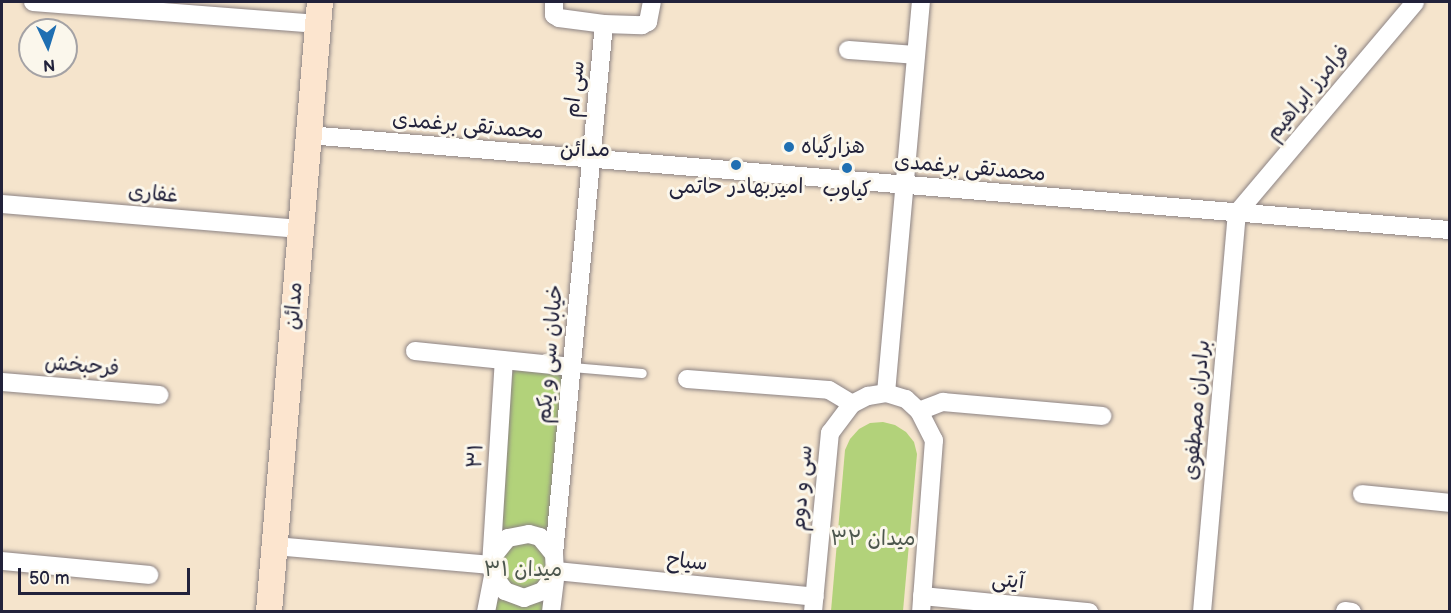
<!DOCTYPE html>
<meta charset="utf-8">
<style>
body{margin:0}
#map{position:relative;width:1451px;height:613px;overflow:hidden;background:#f5e4cc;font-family:"Balsamiq Sans","Playpen Sans Arabic",sans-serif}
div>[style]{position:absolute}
.green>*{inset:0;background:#b2d27a}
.roads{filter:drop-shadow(0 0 2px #8c8384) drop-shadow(0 0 2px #8c8384)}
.lane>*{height:9px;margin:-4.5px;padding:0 4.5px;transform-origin:4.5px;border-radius:4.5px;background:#fff}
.street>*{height:18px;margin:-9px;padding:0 9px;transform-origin:9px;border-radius:9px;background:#fff}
.secondary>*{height:26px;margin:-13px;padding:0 13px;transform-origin:13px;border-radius:13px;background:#fce5cf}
.dots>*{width:16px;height:16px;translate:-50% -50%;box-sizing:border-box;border:3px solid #fbf7ec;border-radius:50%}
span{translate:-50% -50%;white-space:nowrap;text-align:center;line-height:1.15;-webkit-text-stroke:6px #fbf7ec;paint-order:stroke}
.street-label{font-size:21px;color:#22223b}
.poi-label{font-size:21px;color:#22223b}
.left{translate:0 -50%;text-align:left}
.park-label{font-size:21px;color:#4d574e}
.neighbourhood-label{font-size:22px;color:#22223b}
.frame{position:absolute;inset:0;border:3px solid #22223b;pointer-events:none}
.north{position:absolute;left:18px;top:18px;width:60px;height:60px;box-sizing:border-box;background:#fbf7ec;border:2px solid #a4a2a5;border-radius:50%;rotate:176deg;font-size:16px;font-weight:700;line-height:24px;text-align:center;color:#22223b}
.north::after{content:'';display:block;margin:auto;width:21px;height:27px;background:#1f6fb2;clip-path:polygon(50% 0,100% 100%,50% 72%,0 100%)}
.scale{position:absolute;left:18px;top:568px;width:172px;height:27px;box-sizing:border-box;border:3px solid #22223b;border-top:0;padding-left:8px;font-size:18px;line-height:21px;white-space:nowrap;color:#22223b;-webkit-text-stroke:4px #fbf7ec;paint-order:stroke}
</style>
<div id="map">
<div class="green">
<div style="clip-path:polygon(513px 369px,565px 373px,550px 611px,488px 612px)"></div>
<div style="clip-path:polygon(883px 422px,895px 425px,906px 432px,914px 442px,917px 454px,903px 611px,831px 611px,845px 450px,850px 439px,859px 429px,870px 423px)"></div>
</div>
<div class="roads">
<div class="lane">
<div style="left:572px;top:367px;width:70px;rotate:4.9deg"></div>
</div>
<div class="street">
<div style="left:33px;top:2px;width:286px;rotate:4.4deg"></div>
<div style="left:554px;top:2px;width:13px;rotate:90deg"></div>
<div style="left:554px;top:15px;width:6px;rotate:31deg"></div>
<div style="left:559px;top:18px;width:45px;rotate:7.6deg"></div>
<div style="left:604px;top:24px;width:38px;rotate:2deg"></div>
<div style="left:642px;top:25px;width:7px;rotate:-27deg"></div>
<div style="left:648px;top:22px;width:20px;rotate:-79deg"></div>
<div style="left:848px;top:50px;width:68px;rotate:4.2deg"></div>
<div style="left:308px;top:135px;width:1146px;rotate:4.76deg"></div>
<div style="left:2px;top:204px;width:299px;rotate:4.8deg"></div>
<div style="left:415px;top:351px;width:158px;rotate:5.8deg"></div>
<div style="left:687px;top:379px;width:142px;rotate:4.4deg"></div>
<div style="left:829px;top:390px;width:27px;rotate:31deg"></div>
<div style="left:2px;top:382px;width:158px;rotate:4.7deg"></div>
<div style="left:886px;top:393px;width:393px;rotate:-84.9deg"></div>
<div style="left:919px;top:411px;width:26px;rotate:-21deg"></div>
<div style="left:943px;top:402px;width:160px;rotate:5deg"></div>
<div style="left:1362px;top:494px;width:88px;rotate:5.8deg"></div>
<div style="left:275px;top:546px;width:217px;rotate:5deg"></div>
<div style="left:554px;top:554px;width:532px;rotate:-84.61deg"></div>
<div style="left:494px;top:555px;width:22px;rotate:-51deg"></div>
<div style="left:508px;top:538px;width:21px;rotate:-11deg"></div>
<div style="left:529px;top:534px;width:11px;rotate:15deg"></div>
<div style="left:540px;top:537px;width:22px;rotate:51deg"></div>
<div style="left:554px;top:554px;width:21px;rotate:87deg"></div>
<div style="left:555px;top:575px;width:20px;rotate:127deg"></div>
<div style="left:543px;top:591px;width:20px;rotate:160deg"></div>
<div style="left:524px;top:598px;width:20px;rotate:-160deg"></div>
<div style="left:505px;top:591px;width:20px;rotate:-127deg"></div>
<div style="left:493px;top:575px;width:10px;rotate:-101deg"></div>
<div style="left:491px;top:565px;width:205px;rotate:-86.4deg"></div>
<div style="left:2px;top:561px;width:148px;rotate:5.4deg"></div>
<div style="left:556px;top:571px;width:260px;rotate:5.7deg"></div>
<div style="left:922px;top:596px;width:168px;rotate:5.5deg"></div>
<div style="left:1345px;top:611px;width:7px;rotate:8deg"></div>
<div style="left:486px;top:612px;width:38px;rotate:-79deg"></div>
<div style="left:551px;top:612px;width:35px;rotate:-83deg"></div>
<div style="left:813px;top:612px;width:180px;rotate:-84.6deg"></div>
<div style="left:830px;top:433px;width:36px;rotate:-53deg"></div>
<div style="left:852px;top:404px;width:18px;rotate:-27deg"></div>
<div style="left:868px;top:396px;width:18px;rotate:-9deg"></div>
<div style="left:886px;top:393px;width:21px;rotate:17deg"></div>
<div style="left:906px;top:399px;width:18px;rotate:43deg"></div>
<div style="left:919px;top:411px;width:33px;rotate:63deg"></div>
<div style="left:934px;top:440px;width:172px;rotate:94.3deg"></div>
<div style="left:1202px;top:612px;width:401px;rotate:-85deg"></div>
<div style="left:1237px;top:213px;width:276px;rotate:-49.8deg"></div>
</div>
<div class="secondary">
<div style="left:269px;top:612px;width:612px;rotate:-85.22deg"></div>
</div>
</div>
<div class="dots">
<div style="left:789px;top:147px;background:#1f6fb2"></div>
<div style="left:736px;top:165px;background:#1f6fb2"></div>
<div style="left:847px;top:168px;background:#1f6fb2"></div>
</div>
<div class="street-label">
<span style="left:575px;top:89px;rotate:-84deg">سی ام</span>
<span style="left:1308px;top:93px;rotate:-50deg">فرامرز ابراهیم</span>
<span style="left:468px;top:126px;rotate:5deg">محمدتقی برغمدی</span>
<span style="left:970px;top:168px;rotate:5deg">محمدتقی برغمدی</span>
<span style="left:153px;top:194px;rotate:5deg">غفاری</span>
<span style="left:294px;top:306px;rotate:-86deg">مدائن</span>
<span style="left:550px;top:354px;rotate:-85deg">خیابان سی و یکم</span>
<span style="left:82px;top:366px;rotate:5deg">فرحبخش</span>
<span style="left:1197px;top:410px;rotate:-85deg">برادران مصطفوی</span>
<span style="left:476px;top:456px;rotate:-86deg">۳۱</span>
<span style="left:802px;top:488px;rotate:-85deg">سی و دوم</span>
<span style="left:687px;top:562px;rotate:6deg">سیاح</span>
<span style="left:1008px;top:581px;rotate:5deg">آیتی</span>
</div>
<div class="poi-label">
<span class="left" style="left:801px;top:147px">هزارگیاه</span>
<span style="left:736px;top:187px">امیربهادر حاتمی</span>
<span style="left:847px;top:190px">کیاوب</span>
</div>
<div class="park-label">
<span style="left:873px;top:539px">میدان ۳۲</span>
<span style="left:523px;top:570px">میدان ۳۱</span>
</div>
<div class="neighbourhood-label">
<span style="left:585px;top:150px">مدائن</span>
</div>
<div class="frame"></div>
<div class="north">N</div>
<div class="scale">50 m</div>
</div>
